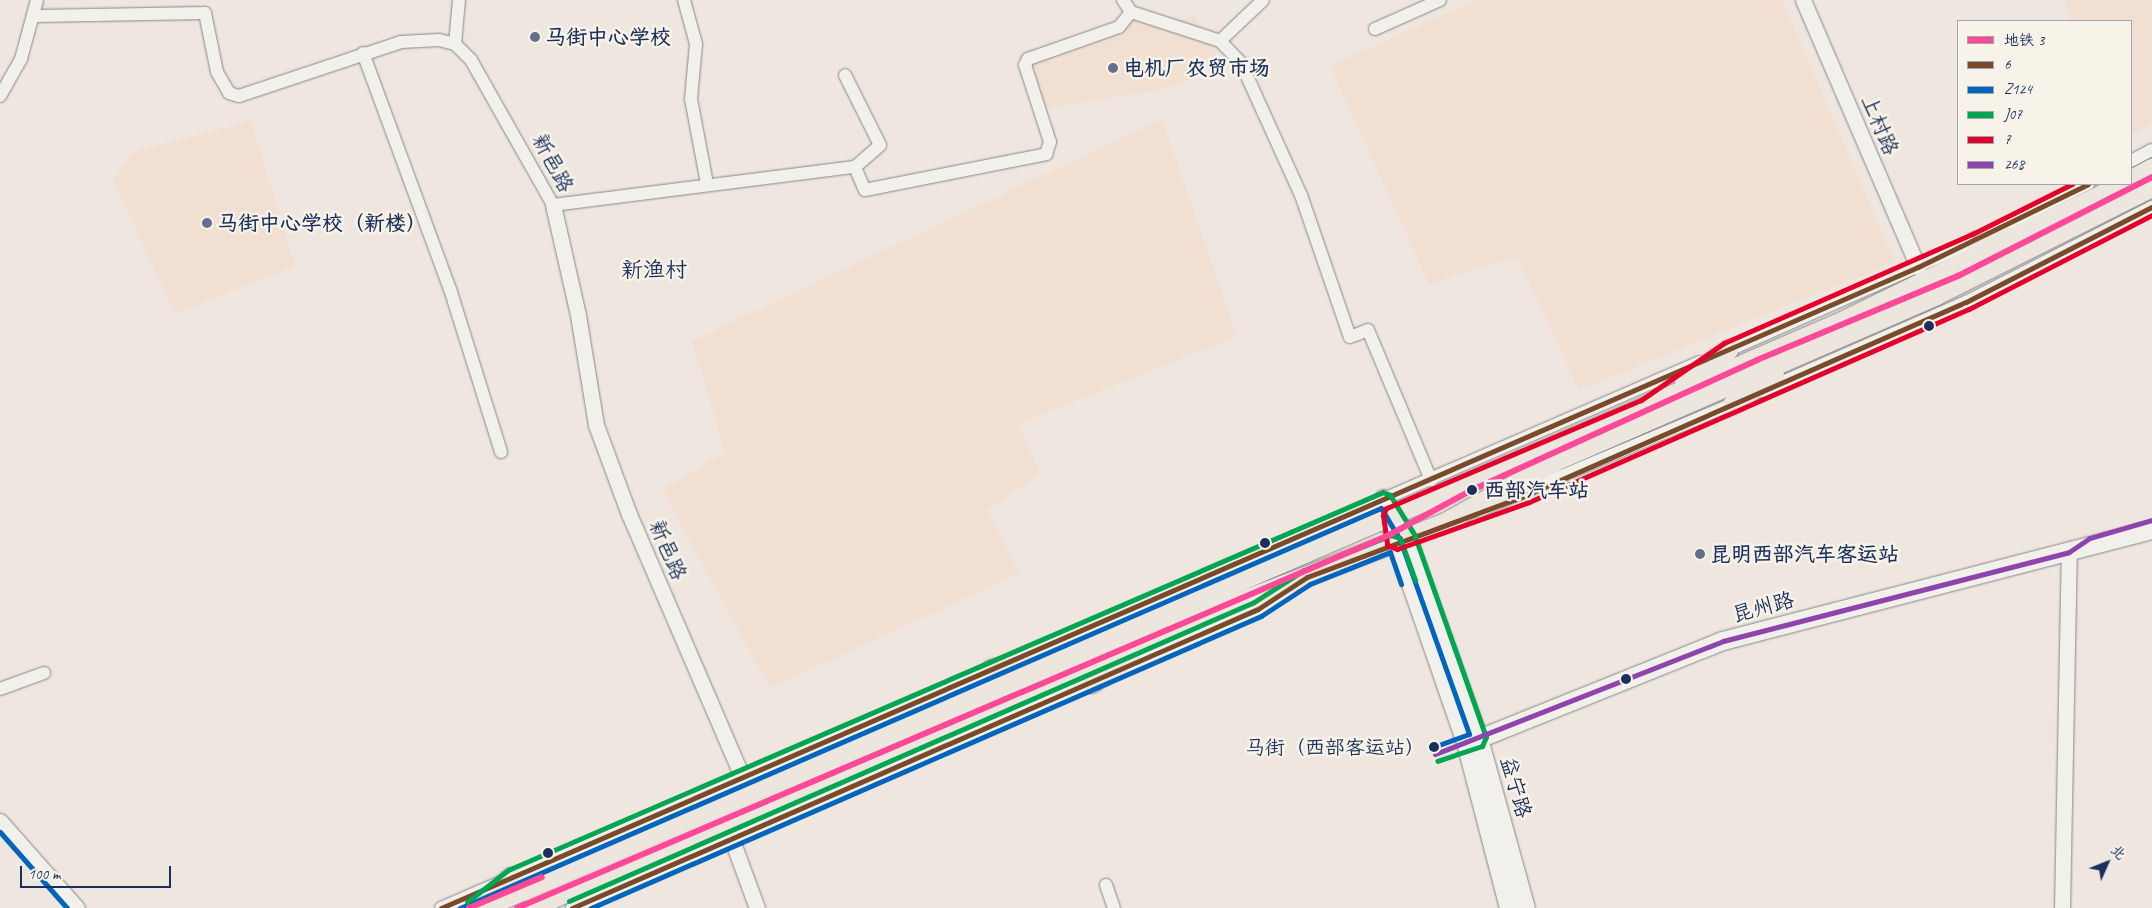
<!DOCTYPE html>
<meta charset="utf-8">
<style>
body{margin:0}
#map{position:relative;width:2152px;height:908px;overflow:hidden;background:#efe7df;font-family:Caveat,"LXGW WenKai TC",sans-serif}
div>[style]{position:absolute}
.built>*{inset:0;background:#f1dfd2}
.green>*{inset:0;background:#d7deb1}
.roads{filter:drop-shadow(0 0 1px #86878c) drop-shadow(0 0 1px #86878c)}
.minor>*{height:12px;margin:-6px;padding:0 6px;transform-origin:6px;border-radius:6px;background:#f2f0eb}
.tertiary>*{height:15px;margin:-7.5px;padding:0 7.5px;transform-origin:7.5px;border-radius:7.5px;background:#f2f0eb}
.secondary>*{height:18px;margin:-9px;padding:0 9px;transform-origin:9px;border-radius:9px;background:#f2f0eb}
.primary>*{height:19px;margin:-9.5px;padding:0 9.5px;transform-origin:9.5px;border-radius:9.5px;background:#ece6de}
.bus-1>*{height:5px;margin:-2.5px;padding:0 2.5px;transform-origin:2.5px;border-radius:2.5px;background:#7a4b2a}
.bus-2>*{height:5px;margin:-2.5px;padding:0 2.5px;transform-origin:2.5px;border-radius:2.5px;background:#0065bd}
.bus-3>*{height:5px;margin:-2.5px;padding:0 2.5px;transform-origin:2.5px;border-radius:2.5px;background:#00a651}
.bus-4>*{height:5px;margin:-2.5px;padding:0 2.5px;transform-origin:2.5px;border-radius:2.5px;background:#e4002b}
.bus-5>*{height:5px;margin:-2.5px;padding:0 2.5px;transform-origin:2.5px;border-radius:2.5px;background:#8e44ad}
.metro-1>*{height:6px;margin:-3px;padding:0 3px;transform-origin:3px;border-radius:3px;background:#fe4998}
.dots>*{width:14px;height:14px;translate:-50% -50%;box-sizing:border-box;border:2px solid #f7f3e8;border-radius:50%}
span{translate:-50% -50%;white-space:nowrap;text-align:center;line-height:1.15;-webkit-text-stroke:5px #f7f3e8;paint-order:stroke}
.bus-label{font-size:20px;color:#1b2f5e}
.right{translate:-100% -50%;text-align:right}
.poi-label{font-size:21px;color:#1b2f5e;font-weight:700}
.left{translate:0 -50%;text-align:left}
.street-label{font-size:21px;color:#1b2f5e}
.stop-label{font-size:21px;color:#1b2f5e;font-weight:700}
.neighbourhood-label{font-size:22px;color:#1b2f5e}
.legend{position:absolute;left:1957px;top:20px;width:175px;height:165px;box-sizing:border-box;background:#f7f3e8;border:1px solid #9fa5b1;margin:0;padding:6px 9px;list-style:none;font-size:15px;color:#1b2f5e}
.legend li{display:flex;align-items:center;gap:10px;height:25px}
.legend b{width:25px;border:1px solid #9fa5b1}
.north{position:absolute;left:2082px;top:838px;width:50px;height:50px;-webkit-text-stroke:4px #f7f3e8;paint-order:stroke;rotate:46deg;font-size:14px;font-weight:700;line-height:20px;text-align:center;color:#1b2f5e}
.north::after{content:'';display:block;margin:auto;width:18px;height:22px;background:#1b2f5e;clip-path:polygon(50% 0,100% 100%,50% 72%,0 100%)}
.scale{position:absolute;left:20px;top:866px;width:151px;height:22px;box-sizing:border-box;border:2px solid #1b2f5e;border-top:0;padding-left:6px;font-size:15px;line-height:18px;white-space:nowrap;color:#1b2f5e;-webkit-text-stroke:4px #f7f3e8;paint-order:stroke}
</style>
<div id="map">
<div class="built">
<div style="clip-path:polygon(1477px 0,1782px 0,1895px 262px,1579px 390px,1517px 256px,1429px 284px,1330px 66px)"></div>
<div style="clip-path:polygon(2065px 0,2152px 0,2152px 123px,2131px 135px,2131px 21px,2070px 21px)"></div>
<div style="clip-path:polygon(1146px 12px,1169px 23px,1194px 16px,1219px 58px,1191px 79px,1160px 90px,1039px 109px,1016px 56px)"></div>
<div style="clip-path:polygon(1162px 119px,1237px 336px,1019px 424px,1040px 474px,987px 510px,1020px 573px,770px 688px,662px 490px,725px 452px,692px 341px)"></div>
<div style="clip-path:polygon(251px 121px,295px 266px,175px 314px,113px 180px,134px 151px)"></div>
</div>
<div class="green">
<div style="clip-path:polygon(1331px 529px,1055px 651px,1035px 655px)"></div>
<div style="clip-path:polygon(1049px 634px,1049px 636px,881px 709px,880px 707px)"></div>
<div style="clip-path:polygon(994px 676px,763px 777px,761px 775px,971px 681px)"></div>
<div style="clip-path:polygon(870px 711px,756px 763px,755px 761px)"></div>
</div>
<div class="roads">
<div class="minor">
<div style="left:684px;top:0;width:46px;rotate:74.7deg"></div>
<div style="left:696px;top:44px;width:55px;rotate:95.2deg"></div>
<div style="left:691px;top:99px;width:86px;rotate:79.3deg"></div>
<div style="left:1123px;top:0;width:14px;rotate:56deg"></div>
<div style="left:1131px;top:12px;width:94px;rotate:18deg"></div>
<div style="left:1220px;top:41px;width:30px;rotate:46deg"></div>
<div style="left:1241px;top:63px;width:145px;rotate:65.6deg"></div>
<div style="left:1301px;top:195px;width:150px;rotate:71deg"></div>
<div style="left:1350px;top:337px;width:19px;rotate:-21deg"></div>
<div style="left:1368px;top:330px;width:163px;rotate:67.2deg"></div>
<div style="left:36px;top:16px;width:169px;rotate:-1deg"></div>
<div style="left:205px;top:13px;width:60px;rotate:78.5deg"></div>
<div style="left:217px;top:72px;width:24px;rotate:60deg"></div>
<div style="left:229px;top:93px;width:10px;rotate:17deg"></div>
<div style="left:239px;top:96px;width:171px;rotate:-18.4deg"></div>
<div style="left:401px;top:42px;width:38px;rotate:-3deg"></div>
<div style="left:439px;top:40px;width:16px;rotate:14deg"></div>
<div style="left:455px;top:44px;width:23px;rotate:45deg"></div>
<div style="left:471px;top:60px;width:167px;rotate:60.5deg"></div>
<div style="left:553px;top:205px;width:304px;rotate:-7.2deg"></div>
<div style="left:855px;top:167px;width:33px;rotate:-41deg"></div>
<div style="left:880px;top:145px;width:78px;rotate:-116.6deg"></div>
<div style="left:1375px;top:29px;width:71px;rotate:-24deg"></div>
<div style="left:1220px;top:41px;width:59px;rotate:-43.6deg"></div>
<div style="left:455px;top:44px;width:44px;rotate:-84.8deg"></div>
<div style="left:363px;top:53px;width:252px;rotate:69.8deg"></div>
<div style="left:450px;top:289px;width:171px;rotate:72.6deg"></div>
<div style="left:0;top:96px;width:43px;rotate:-60.4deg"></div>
<div style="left:21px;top:59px;width:61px;rotate:-74.8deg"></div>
<div style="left:2131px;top:161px;width:24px;rotate:-28deg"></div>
<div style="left:855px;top:167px;width:25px;rotate:67deg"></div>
<div style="left:865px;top:190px;width:185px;rotate:-11.2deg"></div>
<div style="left:1046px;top:154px;width:13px;rotate:-72deg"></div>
<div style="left:1050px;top:142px;width:81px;rotate:-108deg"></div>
<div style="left:1025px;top:65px;width:7px;rotate:-63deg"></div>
<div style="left:1028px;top:59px;width:96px;rotate:-19.4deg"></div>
<div style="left:1119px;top:27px;width:19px;rotate:-51deg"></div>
<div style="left:1720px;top:354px;width:279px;rotate:-23.9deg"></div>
<div style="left:1975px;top:241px;width:127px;rotate:-26.8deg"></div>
<div style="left:1762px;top:391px;width:223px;rotate:-23.6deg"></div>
<div style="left:1966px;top:302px;width:209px;rotate:-27.1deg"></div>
<div style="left:1479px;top:511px;width:282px;rotate:-22.9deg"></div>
<div style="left:1122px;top:669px;width:149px;rotate:-23.8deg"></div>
<div style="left:1258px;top:609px;width:39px;rotate:-32deg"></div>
<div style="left:0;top:689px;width:47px;rotate:-20deg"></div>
<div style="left:1106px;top:885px;width:24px;rotate:71deg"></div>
<div style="left:441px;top:908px;width:1372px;rotate:-23.45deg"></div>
<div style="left:572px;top:908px;width:572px;rotate:-23.47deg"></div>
</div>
<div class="tertiary">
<div style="left:1803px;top:0;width:291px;rotate:66.7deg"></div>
<div style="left:553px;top:205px;width:113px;rotate:77.2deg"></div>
<div style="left:578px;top:315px;width:111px;rotate:80.7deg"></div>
<div style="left:596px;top:425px;width:95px;rotate:69.7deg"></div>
<div style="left:629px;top:514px;width:286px;rotate:66.7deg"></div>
<div style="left:0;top:821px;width:116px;rotate:48.5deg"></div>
<div style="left:732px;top:840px;width:72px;rotate:69.8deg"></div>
<div style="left:2062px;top:908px;width:356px;rotate:-88.9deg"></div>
</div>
<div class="secondary">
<div style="left:1384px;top:499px;width:44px;rotate:58.8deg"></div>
<div style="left:1407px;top:537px;width:214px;rotate:70.4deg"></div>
<div style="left:1479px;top:739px;width:175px;rotate:74.5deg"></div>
<div style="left:1392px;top:529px;width:226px;rotate:70.9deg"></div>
<div style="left:1466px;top:743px;width:171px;rotate:75.4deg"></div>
<div style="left:1479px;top:739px;width:263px;rotate:-21.9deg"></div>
<div style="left:1723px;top:641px;width:443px;rotate:-14.5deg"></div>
</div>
<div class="primary">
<div style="left:2131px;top:179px;width:24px;rotate:-28deg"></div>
<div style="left:1975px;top:241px;width:33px;rotate:-7deg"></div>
<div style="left:1684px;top:381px;width:54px;rotate:-35.2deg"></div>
<div style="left:1732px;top:404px;width:51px;rotate:-34.6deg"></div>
<div style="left:991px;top:669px;width:38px;rotate:-7deg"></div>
<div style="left:1091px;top:683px;width:47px;rotate:-33.7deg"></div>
<div style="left:481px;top:902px;width:39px;rotate:-40deg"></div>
<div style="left:482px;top:908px;width:1474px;rotate:-23.35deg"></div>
<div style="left:1835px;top:324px;width:319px;rotate:-26deg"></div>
<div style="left:530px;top:908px;width:751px;rotate:-23.46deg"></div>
<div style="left:1219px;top:609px;width:240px;rotate:-21deg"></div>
<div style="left:1443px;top:523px;width:130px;rotate:-28.9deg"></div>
<div style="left:1557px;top:460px;width:413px;rotate:-23.5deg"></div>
<div style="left:1936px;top:295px;width:241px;rotate:-26.6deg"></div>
</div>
</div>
<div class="bus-1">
<div style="left:441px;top:908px;width:1610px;rotate:-23.46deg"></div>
<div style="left:1918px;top:267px;width:189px;rotate:-26deg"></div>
<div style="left:572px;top:908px;width:748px;rotate:-23.55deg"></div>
<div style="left:1258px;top:609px;width:59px;rotate:-33.1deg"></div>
<div style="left:1307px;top:577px;width:234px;rotate:-20.5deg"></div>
<div style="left:1526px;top:495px;width:480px;rotate:-23.7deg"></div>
<div style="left:1966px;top:302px;width:209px;rotate:-27.1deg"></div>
</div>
<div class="bus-2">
<div style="left:0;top:832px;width:101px;rotate:48.6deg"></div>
<div style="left:460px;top:908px;width:1004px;rotate:-23.48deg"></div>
<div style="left:1381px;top:508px;width:37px;rotate:59deg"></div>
<div style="left:1400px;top:540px;width:206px;rotate:70.4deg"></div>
<div style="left:1469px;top:734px;width:38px;rotate:160deg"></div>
<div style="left:591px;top:908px;width:731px;rotate:-23.55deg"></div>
<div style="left:1261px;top:616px;width:59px;rotate:-33.1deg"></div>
<div style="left:1310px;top:584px;width:86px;rotate:-21.8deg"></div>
<div style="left:1390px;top:552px;width:34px;rotate:71deg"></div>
</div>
<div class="bus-3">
<div style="left:569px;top:901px;width:747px;rotate:-23.58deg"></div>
<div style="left:1254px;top:602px;width:59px;rotate:-32.6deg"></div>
<div style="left:1304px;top:570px;width:94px;rotate:-21.9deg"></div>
<div style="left:1391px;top:535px;width:9px;rotate:18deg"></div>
<div style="left:1400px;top:538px;width:45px;rotate:70.3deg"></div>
<div style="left:467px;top:902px;width:52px;rotate:-38deg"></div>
<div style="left:508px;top:870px;width:953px;rotate:-23.36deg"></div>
<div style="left:1383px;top:492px;width:8px;rotate:23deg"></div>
<div style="left:1390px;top:495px;width:46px;rotate:58.4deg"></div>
<div style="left:1414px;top:534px;width:215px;rotate:70.5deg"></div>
<div style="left:1486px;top:737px;width:10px;rotate:114deg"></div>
<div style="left:1482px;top:746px;width:47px;rotate:161.6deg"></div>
</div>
<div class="bus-4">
<div style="left:2072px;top:184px;width:112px;rotate:153.4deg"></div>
<div style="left:1972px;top:234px;width:271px;rotate:156.3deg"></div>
<div style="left:1724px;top:343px;width:101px;rotate:145.5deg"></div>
<div style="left:1641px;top:400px;width:277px;rotate:157deg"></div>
<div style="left:1386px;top:508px;width:8px;rotate:113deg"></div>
<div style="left:1383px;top:515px;width:30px;rotate:82deg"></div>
<div style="left:1387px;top:545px;width:11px;rotate:22deg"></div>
<div style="left:1397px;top:549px;width:140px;rotate:-19.6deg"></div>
<div style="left:1529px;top:502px;width:480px;rotate:-23.7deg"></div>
<div style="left:1969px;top:309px;width:206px;rotate:-27.2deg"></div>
</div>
<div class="bus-5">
<div style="left:1435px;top:754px;width:309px;rotate:-21.4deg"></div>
<div style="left:1723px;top:641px;width:357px;rotate:-14.4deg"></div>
<div style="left:2069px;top:552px;width:25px;rotate:-34deg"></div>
<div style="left:2090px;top:538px;width:65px;rotate:-16.2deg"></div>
</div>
<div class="metro-1">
<div style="left:469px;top:908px;width:79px;rotate:-23deg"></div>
<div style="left:517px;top:908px;width:948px;rotate:-23.16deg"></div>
<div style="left:1389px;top:535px;width:94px;rotate:-28.5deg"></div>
<div style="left:1472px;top:490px;width:313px;rotate:-24.5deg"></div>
<div style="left:1757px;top:360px;width:218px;rotate:-22.7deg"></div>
<div style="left:1958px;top:276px;width:218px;rotate:-27deg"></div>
</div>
<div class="dots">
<div style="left:535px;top:37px;background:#656f8b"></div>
<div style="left:1113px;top:68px;background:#656f8b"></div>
<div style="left:207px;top:223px;background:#656f8b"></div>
<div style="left:1929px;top:326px;background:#1b2f5e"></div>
<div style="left:1472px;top:490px;background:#1b2f5e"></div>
<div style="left:1265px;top:543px;background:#1b2f5e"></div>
<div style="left:1700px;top:554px;background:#656f8b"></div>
<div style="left:1626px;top:679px;background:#1b2f5e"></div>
<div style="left:1434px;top:747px;background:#1b2f5e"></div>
<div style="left:548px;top:853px;background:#1b2f5e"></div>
</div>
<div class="bus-label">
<span class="right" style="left:1425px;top:747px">马街（西部客运站）</span>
</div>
<div class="poi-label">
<span class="left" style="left:545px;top:37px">马街中心学校</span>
<span class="left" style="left:1123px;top:68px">电机厂农贸市场</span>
<span class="left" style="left:217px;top:223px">马街中心学校（新楼）</span>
<span class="left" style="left:1710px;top:554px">昆明西部汽车客运站</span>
</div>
<div class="street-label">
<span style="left:1880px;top:125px;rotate:67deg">上村路</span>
<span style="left:553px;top:163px;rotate:62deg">新邑路</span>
<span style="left:668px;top:550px;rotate:67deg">新邑路</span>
<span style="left:1763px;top:607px;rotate:-15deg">昆州路</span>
<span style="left:1516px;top:787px;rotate:74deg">益宁路</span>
</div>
<div class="stop-label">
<span class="left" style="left:1484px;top:490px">西部汽车站</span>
</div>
<div class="neighbourhood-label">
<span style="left:654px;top:271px">新渔村</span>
</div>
<ul class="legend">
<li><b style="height:6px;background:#fe4998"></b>地铁 3</li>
<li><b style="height:6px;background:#7a4b2a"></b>6</li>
<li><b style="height:6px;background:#0065bd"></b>Z124</li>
<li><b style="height:6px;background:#00a651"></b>J07</li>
<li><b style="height:6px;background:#e4002b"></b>7</li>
<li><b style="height:6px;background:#8e44ad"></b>268</li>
</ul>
<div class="north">北</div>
<div class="scale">100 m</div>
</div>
